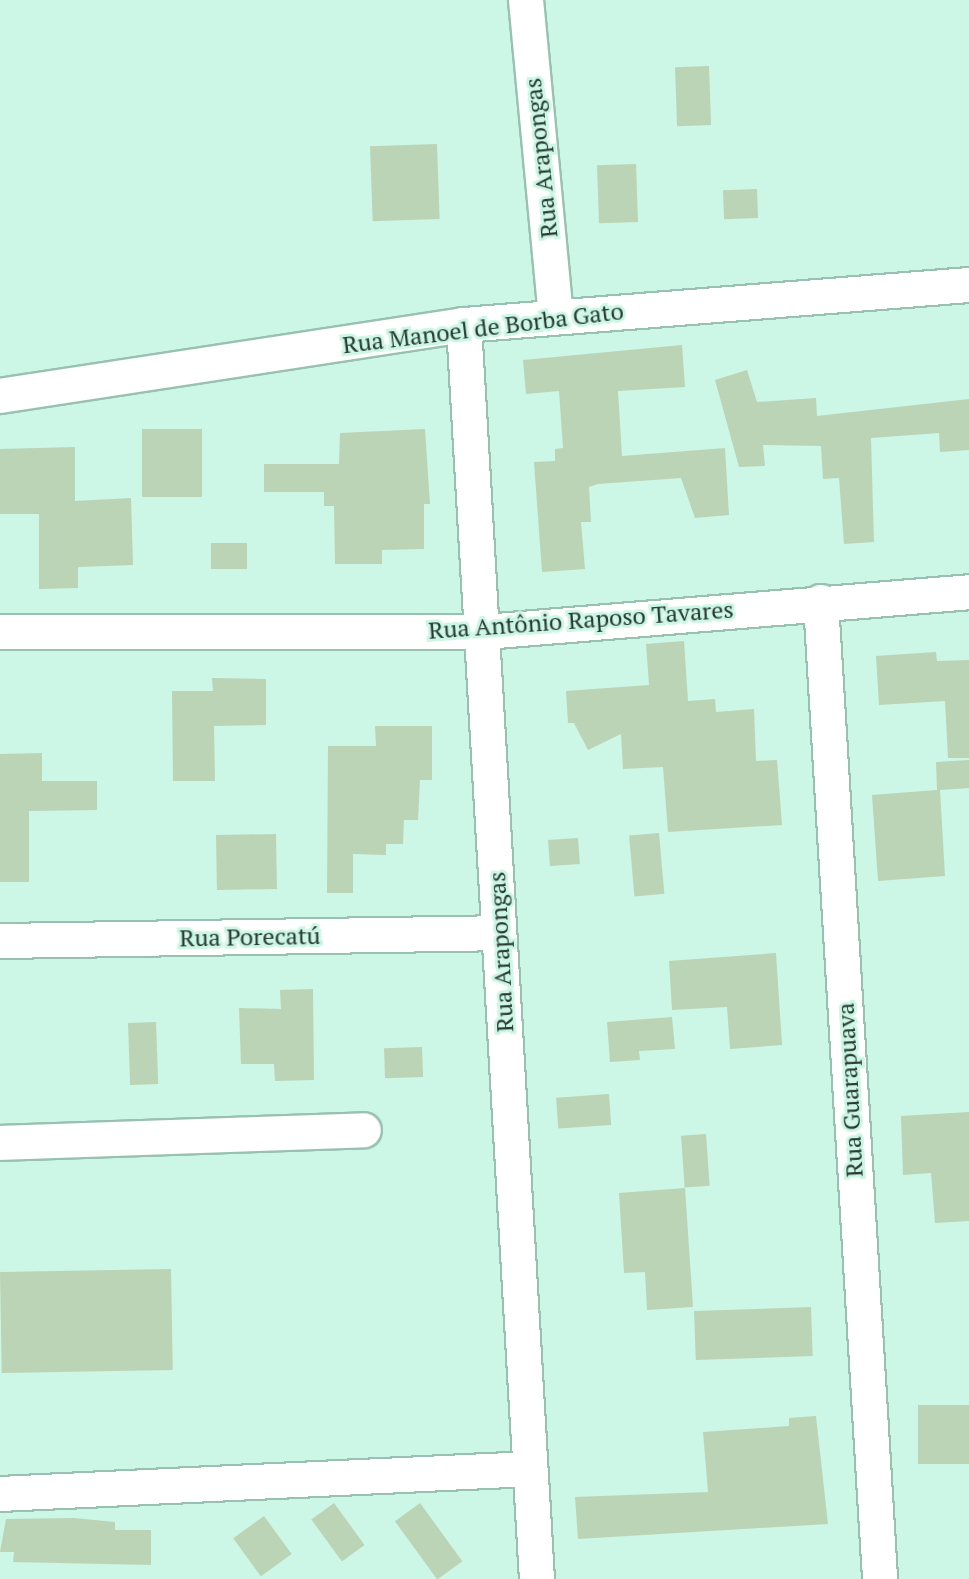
<!DOCTYPE html>
<html>
<head>
<meta charset="utf-8">
<style>
  body { margin:0 }
  #map { position:relative; width:969px; height:1579px; overflow:hidden; background:#ccf6e5; font-family:"PT Serif",serif }
  div>[style] { position:absolute }
  .building>* { inset:0; background:#bbd4b6; transform-origin:0 0 }
  .roads { filter:drop-shadow(2px 0 #98c1b1) drop-shadow(-2px 0 #98c1b1) drop-shadow(0 2px #98c1b1) drop-shadow(0 -2px #98c1b1) }
  .minor>* { height:34px; margin:-17px; padding:0 17px; transform-origin:17px; border-radius:17px; background:#fff }
  span { translate:-50% -50%; white-space:nowrap; text-align:center; line-height:1.15; -webkit-text-stroke:6px #ccf6e5; paint-order:stroke }
  .street-label { font-size:24px; color:#283932 }
</style>
</head>
<body>
<div id="map">
  <div class="building">
    <div style="left:709px;top:66px;width:59px;height:34px;rotate:88deg"></div>
    <div style="left:437px;top:144px;width:75px;height:67px;rotate:88deg"></div>
    <div style="left:636px;top:164px;width:58px;height:39px;rotate:88deg"></div>
    <div style="left:757px;top:189px;width:29px;height:34px;rotate:88deg"></div>
    <div style="clip-path:polygon(682px 345px,685px 387px,618px 391px,622px 456px,725px 448px,729px 515px,695px 518px,681px 478px,598px 484px,589px 487px,591px 522px,581px 522px,585px 569px,542px 572px,534px 462px,555px 461px,555px 449px,563px 448px,559px 391px,526px 394px,523px 360px)"></div>
    <div style="clip-path:polygon(747px 370px,757px 402px,816px 398px,817px 416px,969px 399px,969px 450px,940px 452px,939px 433px,871px 438px,874px 542px,844px 544px,839px 478px,823px 479px,821px 446px,763px 445px,765px 466px,739px 467px,715px 380px)"></div>
    <div style="left:142px;top:429px;width:60px;height:68px"></div>
    <div style="clip-path:polygon(425px 429px,430px 504px,424px 504px,424px 549px,382px 550px,382px 564px,335px 564px,334px 506px,324px 506px,324px 492px,264px 492px,264px 464px,339px 464px,340px 433px)"></div>
    <div style="clip-path:polygon(75px 447px,75px 501px,131px 498px,133px 565px,78px 567px,78px 588px,39px 589px,39px 514px,0 514px,0 449px)"></div>
    <div style="left:211px;top:543px;width:36px;height:26px"></div>
    <div style="clip-path:polygon(684px 641px,688px 701px,715px 699px,716px 712px,754px 709px,756px 761px,777px 760px,782px 825px,668px 832px,663px 767px,623px 769px,621px 734px,588px 750px,574px 723px,568px 723px,566px 691px,649px 685px,646px 644px)"></div>
    <div style="clip-path:polygon(936px 652px,937px 661px,969px 660px,969px 758px,948px 758px,945px 701px,879px 705px,876px 656px)"></div>
    <div style="clip-path:polygon(212px 678px,266px 679px,266px 725px,214px 726px,215px 781px,173px 781px,172px 691px,213px 691px)"></div>
    <div style="clip-path:polygon(375px 726px,432px 726px,432px 780px,420px 780px,418px 820px,404px 820px,403px 844px,386px 844px,386px 855px,353px 854px,353px 893px,327px 893px,328px 746px,376px 746px)"></div>
    <div style="clip-path:polygon(42px 753px,42px 781px,97px 781px,97px 810px,29px 811px,29px 882px,0 882px,0 754px)"></div>
    <div style="clip-path:polygon(969px 760px,969px 788px,940px 790px,945px 876px,878px 881px,872px 795px,937px 790px,936px 762px)"></div>
    <div style="left:659px;top:833px;width:61px;height:30px;rotate:85deg"></div>
    <div style="left:276px;top:834px;width:55px;height:60px;rotate:89deg"></div>
    <div style="left:578px;top:838px;width:26px;height:30px;rotate:86deg"></div>
    <div style="clip-path:polygon(776px 953px,782px 1045px,730px 1049px,727px 1007px,672px 1010px,669px 961px)"></div>
    <div style="clip-path:polygon(313px 989px,314px 1080px,275px 1081px,274px 1064px,241px 1064px,239px 1008px,281px 1009px,280px 990px)"></div>
    <div style="clip-path:polygon(672px 1017px,675px 1049px,639px 1051px,640px 1060px,610px 1062px,607px 1022px)"></div>
    <div style="left:156px;top:1022px;width:62px;height:28px;rotate:88deg"></div>
    <div style="left:422px;top:1047px;width:30px;height:38px;rotate:88deg"></div>
    <div style="left:609px;top:1094px;width:31px;height:53px;rotate:86deg"></div>
    <div style="clip-path:polygon(969px 1112px,969px 1221px,935px 1223px,931px 1173px,903px 1175px,901px 1116px)"></div>
    <div style="left:706px;top:1134px;width:52px;height:25px;rotate:86deg"></div>
    <div style="clip-path:polygon(685px 1188px,693px 1307px,647px 1310px,645px 1272px,624px 1273px,619px 1193px)"></div>
    <div style="left:171px;top:1269px;width:101px;height:171px;rotate:89deg"></div>
    <div style="left:811px;top:1307px;width:49px;height:117px;rotate:88deg"></div>
    <div style="left:969px;top:1405px;width:59px;height:51px;rotate:90deg"></div>
    <div style="clip-path:polygon(816px 1416px,828px 1524px,578px 1539px,575px 1497px,708px 1492px,703px 1432px,789px 1426px,789px 1418px)"></div>
    <div style="left:334px;top:1503px;width:52px;height:28px;rotate:54deg"></div>
    <div style="left:420px;top:1503px;width:72px;height:31px;rotate:54deg"></div>
    <div style="left:264px;top:1516px;width:47px;height:38px;rotate:54deg"></div>
    <div style="clip-path:polygon(74px 1518px,115px 1522px,115px 1530px,151px 1530px,151px 1565px,13px 1562px,14px 1552px,0 1552px,6px 1519px)"></div>
  </div>
  <div class="roads">
    <div class="minor">
      <div style="left:526px;top:0;width:317px;rotate:84.6deg"></div>
      <div style="left:464px;top:325px;width:1256px;rotate:86.67deg"></div>
      <div style="left:0;top:396px;width:469px;rotate:-8.7deg"></div>
      <div style="left:464px;top:325px;width:507px;rotate:-4.53deg"></div>
      <div style="left:821px;top:602px;width:979px;rotate:86.54deg"></div>
      <div style="left:0;top:632px;width:485px"></div>
      <div style="left:485px;top:632px;width:486px;rotate:-4.7deg"></div>
      <div style="left:0;top:941px;width:499px;rotate:-0.9deg"></div>
      <div style="left:0;top:1143px;width:364px;rotate:-2deg"></div>
      <div style="left:0;top:1494px;width:531px;rotate:-2.7deg"></div>
    </div>
  </div>
  <div class="street-label">
    <span style="left:541px;top:158px;rotate:-96deg">Rua Arapongas</span>
    <span style="left:483px;top:328px;rotate:-7deg">Rua Manoel de Borba Gato</span>
    <span style="left:581px;top:620px;rotate:-4deg">Rua Antônio Raposo Tavares</span>
    <span style="left:250px;top:937px;rotate:-1deg">Rua Porecatú</span>
    <span style="left:501px;top:952px;rotate:-93deg">Rua Arapongas</span>
    <span style="left:850px;top:1090px;rotate:-93deg">Rua Guarapuava</span>
  </div>
</div>
</body>
</html>
